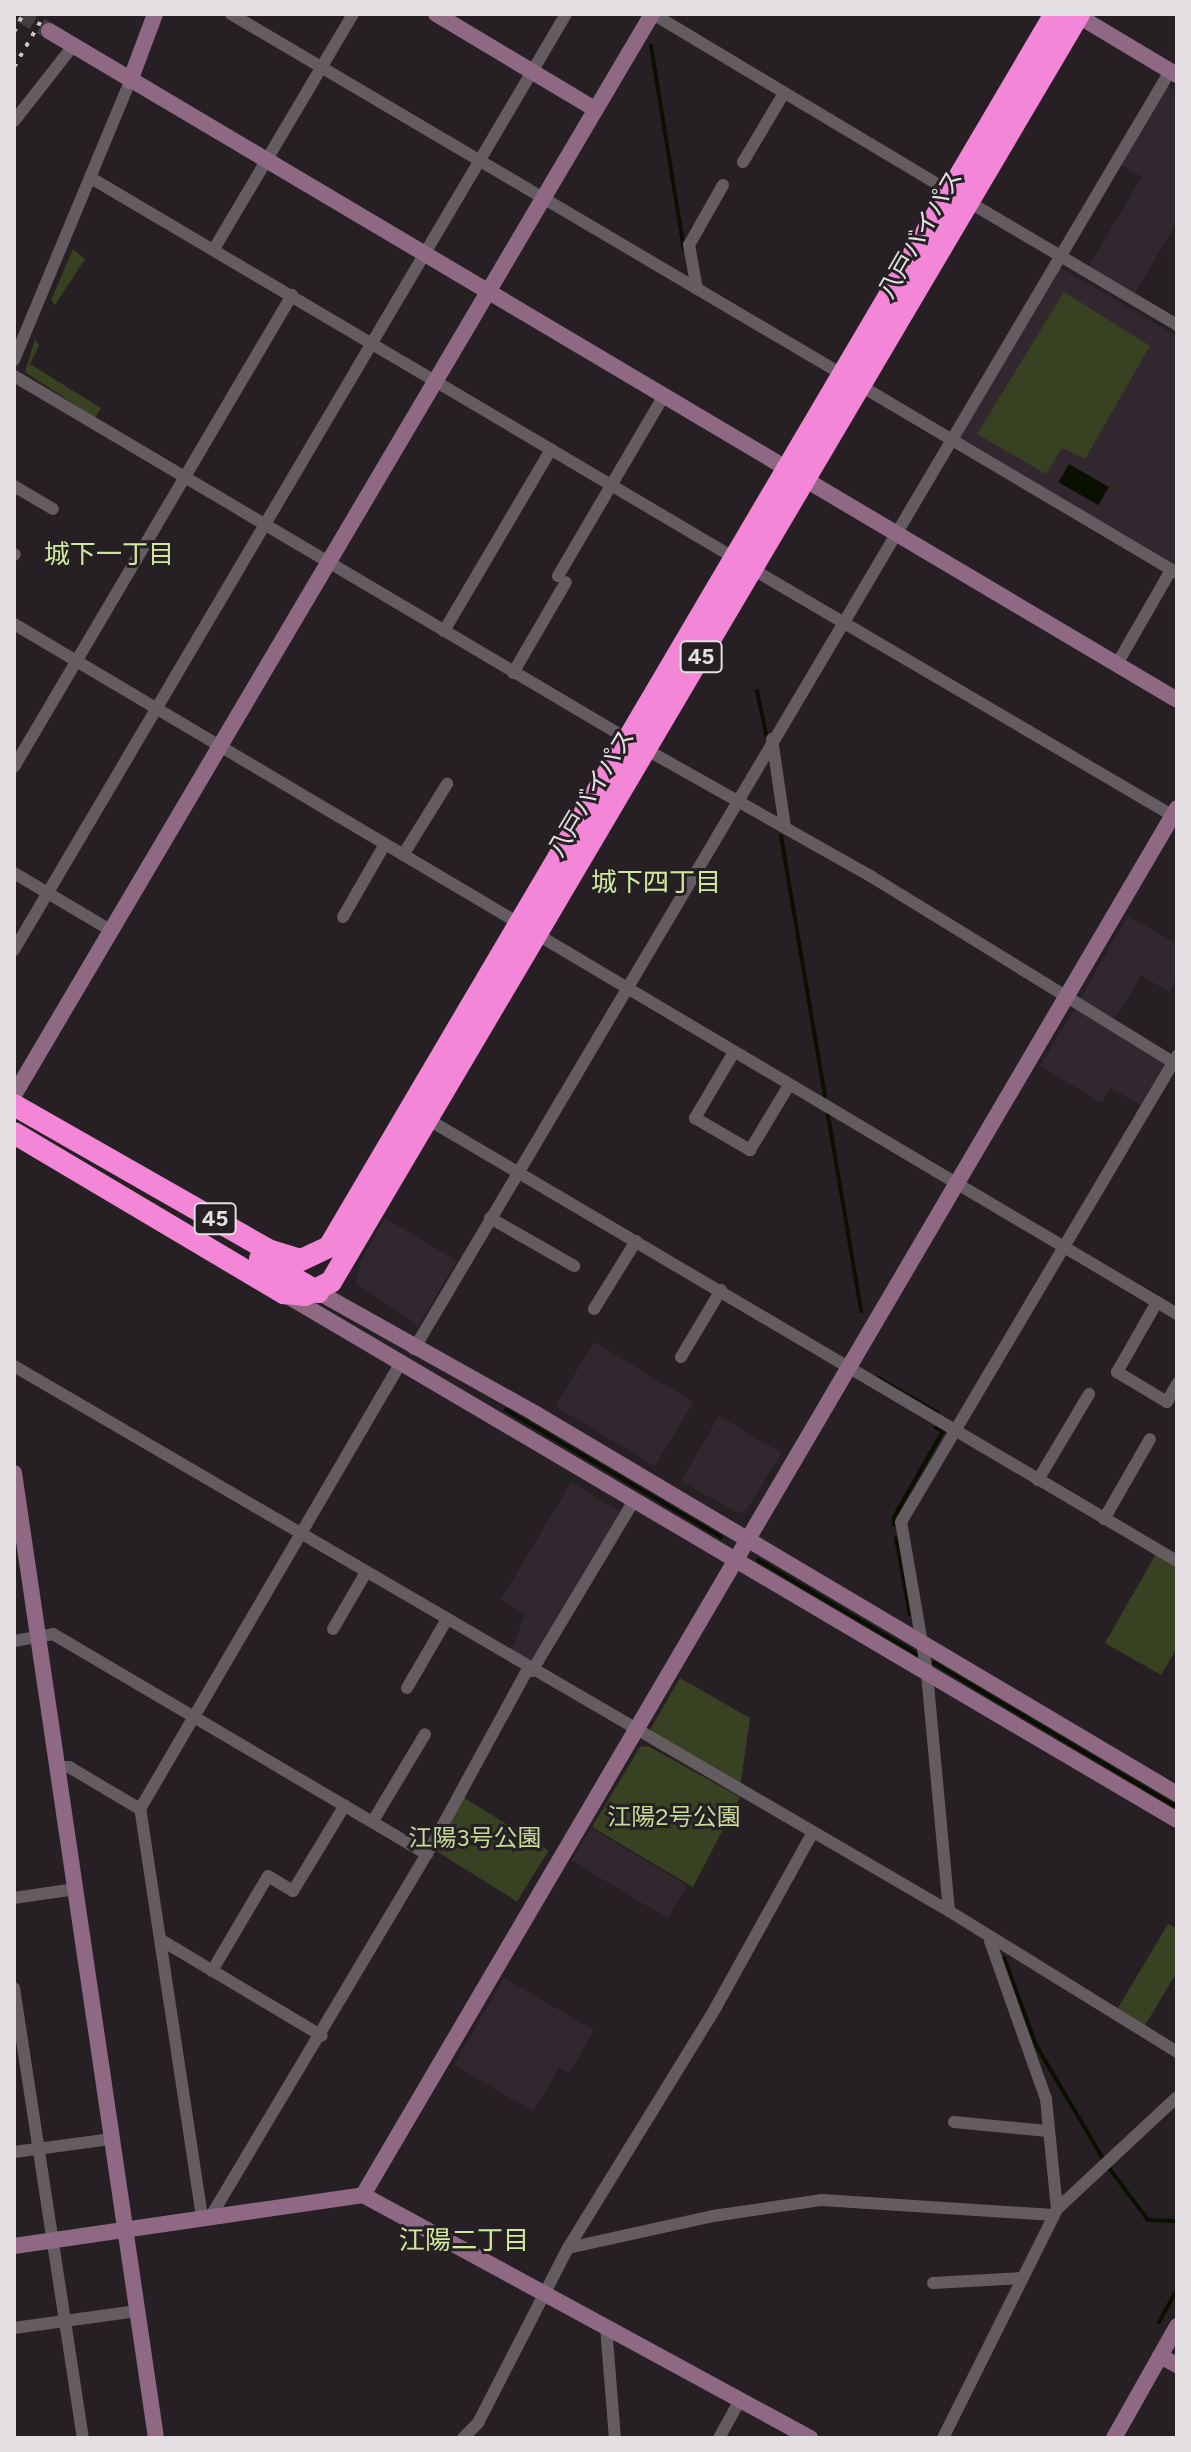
<!DOCTYPE html>
<html>
<head>
<meta charset="utf-8">
<style>
  body { margin:0 }
  #map { position:relative; width:1191px; height:2452px; overflow:hidden; background:#262024; font-family:Figtree,"Noto Sans JP",sans-serif }
  div>[style] { position:absolute }
  .built>* { inset:0; background:#33272f; transform-origin:0 0 }
  .green>* { inset:0; background:#384121; transform-origin:0 0 }
  .water>* { inset:0; background:#0a1000; transform-origin:0 0 }
  .stream>* { height:4px; margin:-2px; padding:0 2px; transform-origin:2px; border-radius:2px; background:#0a1000 }
  .secondary-tunnel>* { height:16px; margin-top:-8px; transform-origin:0; background:repeating-linear-gradient(90deg,#423d41 0 16px,transparent 0 24px) }
  .street>* { height:12px; margin:-6px; padding:0 6px; transform-origin:6px; border-radius:6px; background:#645c61 }
  .secondary>* { height:16px; margin:-8px; padding:0 8px; transform-origin:8px; border-radius:8px; background:#8f6984 }
  .highway>* { height:22px; margin:-11px; padding:0 11px; transform-origin:11px; border-radius:11px; background:#f386d6 }
  .rail>* { height:4px; margin-top:-2px; transform-origin:0; background:repeating-linear-gradient(90deg,#c9c5c8 0 4px,transparent 0 12px) }
  span { translate:-50% -50%; white-space:nowrap; text-align:center; line-height:1.15; -webkit-text-stroke:6px #262024; paint-order:stroke }
  .shield-label span { padding:2px 6px; background:#262024; border:2px solid; border-radius:6px; -webkit-text-stroke-width:0 }
  .shield-label { font-size:22px; color:#e4e0e3; font-weight:700 }
  .street-label { font-size:24px; color:#e4e0e3 }
  .park-label { font-size:24px; color:#c5db97 }
  .neighbourhood-label { font-size:26px; color:#d0e99e }
  .frame { position:absolute; inset:0; border:16px solid #e4e0e3; pointer-events:none }
</style>
</head>
<body>
<div id="map">
  <div class="built">
    <div style="clip-path:polygon(1166px 85px,1177px 91px,1177px 222px,1135px 293px,1089px 266px,1142px 177px,1120px 164px)"></div>
    <div style="clip-path:polygon(1059px 267px,1177px 336px,1177px 568px,957px 438px)"></div>
    <div style="clip-path:polygon(1128px 916px,1177px 944px,1177px 978px,1169px 992px,1141px 975px,1113px 1022px,1079px 1001px)"></div>
    <div style="clip-path:polygon(1075px 1008px,1166px 1064px,1141px 1105px,1111px 1088px,1102px 1103px,1040px 1066px)"></div>
    <div style="clip-path:polygon(385px 1218px,457px 1261px,418px 1326px,356px 1283px,361px 1260px)"></div>
    <div style="left:594px;top:1342px;width:116px;height:75px;rotate:31deg"></div>
    <div style="clip-path:polygon(719px 1416px,781px 1453px,748px 1508px,738px 1513px,681px 1481px)"></div>
    <div style="clip-path:polygon(571px 1482px,623px 1513px,532px 1666px,510px 1653px,525px 1615px,501px 1600px)"></div>
    <div style="left:591px;top:1828px;width:112px;height:38px;rotate:31deg"></div>
    <div style="clip-path:polygon(504px 1978px,594px 2030px,569px 2073px,559px 2068px,533px 2111px,454px 2065px)"></div>
  </div>
  <div class="green">
    <div style="clip-path:polygon(73px 249px,85px 259px,55px 305px,51px 300px)"></div>
    <div style="clip-path:polygon(1064px 292px,1150px 346px,1085px 459px,1062px 448px,1046px 474px,977px 434px)"></div>
    <div style="clip-path:polygon(35px 339px,39px 345px,30px 364px,101px 408px,95px 418px,25px 372px)"></div>
    <div style="clip-path:polygon(1156px 1554px,1177px 1567px,1177px 1648px,1161px 1675px,1105px 1643px)"></div>
    <div style="clip-path:polygon(680px 1678px,750px 1718px,740px 1788px,647px 1735px)"></div>
    <div style="clip-path:polygon(648px 1746px,740px 1797px,693px 1887px,592px 1827px,640px 1747px)"></div>
    <div style="left:463px;top:1797px;width:101px;height:60px;rotate:32deg"></div>
    <div style="clip-path:polygon(1168px 1924px,1177px 1929px,1177px 1972px,1144px 2027px,1116px 2011px)"></div>
  </div>
  <div class="water">
    <div style="left:1069px;top:464px;width:46px;height:21px;rotate:30deg"></div>
  </div>
  <div class="stream">
    <div style="left:651px;top:46px;width:206px;rotate:80.8deg"></div>
    <div style="left:757px;top:691px;width:48px;rotate:78deg"></div>
    <div style="left:781px;top:836px;width:264px;rotate:80.4deg"></div>
    <div style="left:828px;top:1115px;width:199px;rotate:80.4deg"></div>
    <div style="left:878px;top:1378px;width:69px;rotate:30.3deg"></div>
    <div style="left:506px;top:1410px;width:250px;rotate:30.6deg"></div>
    <div style="left:894px;top:1525px;width:8px;rotate:-90deg"></div>
    <div style="left:894px;top:1517px;width:99px;rotate:-60.3deg"></div>
    <div style="left:943px;top:1431px;width:8px;rotate:-157deg"></div>
    <div style="left:896px;top:1538px;width:78px;rotate:79.7deg"></div>
    <div style="left:758px;top:1560px;width:185px;rotate:30.6deg"></div>
    <div style="left:934px;top:1663px;width:282px;rotate:30.7deg"></div>
    <div style="left:1004px;top:1958px;width:93px;rotate:69.8deg"></div>
    <div style="left:1036px;top:2045px;width:130px;rotate:59.5deg"></div>
    <div style="left:1109px;top:2168px;width:65px;rotate:53.1deg"></div>
    <div style="left:1148px;top:2220px;width:29px;rotate:2deg"></div>
    <div style="left:1159px;top:2322px;width:37px;rotate:-61deg"></div>
  </div>
  <div class="secondary-tunnel">
    <div style="left:20px;top:14px;width:34px;rotate:30deg"></div>
  </div>
  <div class="street">
    <div style="left:231px;top:14px;width:713px;rotate:30.52deg"></div>
    <div style="left:653px;top:14px;width:348px;rotate:30.9deg"></div>
    <div style="left:14px;top:121px;width:95px;rotate:-51.8deg"></div>
    <div style="left:743px;top:162px;width:80px;rotate:-59.3deg"></div>
    <div style="left:91px;top:178px;width:751px;rotate:30.56deg"></div>
    <div style="left:969px;top:202px;width:242px;rotate:30.6deg"></div>
    <div style="left:214px;top:249px;width:273px;rotate:-59.4deg"></div>
    <div style="left:697px;top:289px;width:45px;rotate:-100.3deg"></div>
    <div style="left:689px;top:245px;width:69px;rotate:-60.5deg"></div>
    <div style="left:14px;top:360px;width:302px;rotate:-67.4deg"></div>
    <div style="left:14px;top:376px;width:717px;rotate:30.61deg"></div>
    <div style="left:861px;top:386px;width:367px;rotate:30.6deg"></div>
    <div style="left:14px;top:486px;width:45px;rotate:30.5deg"></div>
    <div style="left:14px;top:555px;width:1px;rotate:-45deg"></div>
    <div style="left:754px;top:570px;width:490px;rotate:30.4deg"></div>
    <div style="left:558px;top:576px;width:208px;rotate:-59.6deg"></div>
    <div style="left:14px;top:624px;width:590px;rotate:30.65deg"></div>
    <div style="left:444px;top:631px;width:211px;rotate:-59.5deg"></div>
    <div style="left:1117px;top:664px;width:108px;rotate:-60.1deg"></div>
    <div style="left:513px;top:673px;width:105px;rotate:-59.8deg"></div>
    <div style="left:772px;top:739px;width:89px;rotate:81.6deg"></div>
    <div style="left:647px;top:750px;width:258px;rotate:29.4deg"></div>
    <div style="left:872px;top:877px;width:358px;rotate:31.6deg"></div>
    <div style="left:14px;top:767px;width:548px;rotate:-59.5deg"></div>
    <div style="left:403px;top:855px;width:84px;rotate:-58.2deg"></div>
    <div style="left:14px;top:873px;width:112px;rotate:30.7deg"></div>
    <div style="left:343px;top:917px;width:84px;rotate:-60.1deg"></div>
    <div style="left:538px;top:935px;width:743px;rotate:30.67deg"></div>
    <div style="left:14px;top:950px;width:1087px;rotate:-59.47deg"></div>
    <div style="left:734px;top:1052px;width:77px;rotate:120.6deg"></div>
    <div style="left:695px;top:1118px;width:64px;rotate:30.2deg"></div>
    <div style="left:750px;top:1150px;width:76px;rotate:-59deg"></div>
    <div style="left:429px;top:1120px;width:868px;rotate:30.52deg"></div>
    <div style="left:490px;top:1218px;width:97px;rotate:29.7deg"></div>
    <div style="left:1157px;top:1302px;width:81px;rotate:119.7deg"></div>
    <div style="left:1117px;top:1372px;width:58px;rotate:31deg"></div>
    <div style="left:1167px;top:1402px;width:21px;rotate:-61deg"></div>
    <div style="left:594px;top:1309px;width:80px;rotate:-58.3deg"></div>
    <div style="left:414px;top:1349px;width:1485px;rotate:-59.39deg"></div>
    <div style="left:681px;top:1357px;width:78px;rotate:-59.2deg"></div>
    <div style="left:14px;top:1366px;width:1082px;rotate:30.24deg"></div>
    <div style="left:949px;top:1911px;width:268px;rotate:31.7deg"></div>
    <div style="left:1038px;top:1480px;width:100px;rotate:-59.3deg"></div>
    <div style="left:1104px;top:1519px;width:92px;rotate:-60.1deg"></div>
    <div style="left:333px;top:1629px;width:64px;rotate:-59.8deg"></div>
    <div style="left:14px;top:1641px;width:40px;rotate:-10deg"></div>
    <div style="left:53px;top:1634px;width:434px;rotate:30.5deg"></div>
    <div style="left:532px;top:1671px;width:200px;rotate:-59.1deg"></div>
    <div style="left:407px;top:1688px;width:78px;rotate:-59.8deg"></div>
    <div style="left:57px;top:1767px;width:12px"></div>
    <div style="left:69px;top:1767px;width:82px;rotate:30.6deg"></div>
    <div style="left:373px;top:1821px;width:101px;rotate:-59.1deg"></div>
    <div style="left:14px;top:1898px;width:62px;rotate:-8.4deg"></div>
    <div style="left:949px;top:1911px;width:240px;rotate:-95.3deg"></div>
    <div style="left:927px;top:1672px;width:152px;rotate:-99.8deg"></div>
    <div style="left:901px;top:1522px;width:542px;rotate:-59.36deg"></div>
    <div style="left:161px;top:1940px;width:187px;rotate:30.8deg"></div>
    <div style="left:990px;top:1941px;width:168px;rotate:70.5deg"></div>
    <div style="left:1046px;top:2099px;width:111px;rotate:84.3deg"></div>
    <div style="left:212px;top:1971px;width:110px;rotate:-59.5deg"></div>
    <div style="left:268px;top:1876px;width:29px;rotate:31deg"></div>
    <div style="left:293px;top:1891px;width:100px;rotate:-58.8deg"></div>
    <div style="left:14px;top:1988px;width:455px;rotate:81.3deg"></div>
    <div style="left:954px;top:2122px;width:94px;rotate:5.5deg"></div>
    <div style="left:14px;top:2152px;width:99px;rotate:-7.6deg"></div>
    <div style="left:211px;top:2216px;width:422px;rotate:-59.2deg"></div>
    <div style="left:427px;top:1854px;width:211px;rotate:-61.4deg"></div>
    <div style="left:202px;top:2217px;width:413px;rotate:-98.6deg"></div>
    <div style="left:140px;top:1809px;width:515px;rotate:-59.7deg"></div>
    <div style="left:568px;top:2248px;width:148px;rotate:-12.4deg"></div>
    <div style="left:713px;top:2216px;width:110px;rotate:-8.4deg"></div>
    <div style="left:822px;top:2200px;width:232px;rotate:3.7deg"></div>
    <div style="left:933px;top:2283px;width:89px;rotate:-3.2deg"></div>
    <div style="left:606px;top:2327px;width:111px;rotate:85.4deg"></div>
    <div style="left:14px;top:2328px;width:124px;rotate:-7.9deg"></div>
    <div style="left:463px;top:2438px;width:21px;rotate:-45deg"></div>
    <div style="left:478px;top:2423px;width:197px;rotate:-62.8deg"></div>
    <div style="left:568px;top:2248px;width:283px;rotate:-58.4deg"></div>
    <div style="left:716px;top:2007px;width:200px;rotate:-61deg"></div>
    <div style="left:719px;top:2438px;width:43px;rotate:-61.1deg"></div>
    <div style="left:943px;top:2438px;width:256px;rotate:-63.5deg"></div>
    <div style="left:1057px;top:2209px;width:164px;rotate:-43deg"></div>
  </div>
  <div class="secondary">
    <div style="left:436px;top:14px;width:185px;rotate:30.9deg"></div>
    <div style="left:1075px;top:14px;width:119px;rotate:30.9deg"></div>
    <div style="left:49px;top:31px;width:1311px;rotate:30.67deg"></div>
    <div style="left:130px;top:81px;width:72px;rotate:-69.5deg"></div>
    <div style="left:14px;top:1095px;width:1255px;rotate:-59.45deg"></div>
    <div style="left:318px;top:1292px;width:250px;rotate:29.2deg"></div>
    <div style="left:536px;top:1414px;width:745px;rotate:30.66deg"></div>
    <div style="left:286px;top:1295px;width:1034px;rotate:30.51deg"></div>
    <div style="left:14px;top:1473px;width:975px;rotate:81.63deg"></div>
    <div style="left:363px;top:2195px;width:1608px;rotate:-59.59deg"></div>
    <div style="left:14px;top:2246px;width:353px;rotate:-8.3deg"></div>
    <div style="left:363px;top:2195px;width:509px;rotate:28.53deg"></div>
    <div style="left:1160px;top:2356px;width:19px;rotate:28deg"></div>
    <div style="left:1114px;top:2438px;width:129px;rotate:-60.6deg"></div>
  </div>
  <div class="highway">
    <div style="left:14px;top:1105px;width:292px;rotate:29.7deg"></div>
    <div style="left:268px;top:1250px;width:34px;rotate:17deg"></div>
    <div style="left:301px;top:1260px;width:31px;rotate:-25deg"></div>
    <div style="left:329px;top:1247px;width:1431px;rotate:-59.51deg"></div>
    <div style="left:14px;top:1133px;width:314px;rotate:30.7deg"></div>
    <div style="left:284px;top:1293px;width:21px;rotate:5deg"></div>
    <div style="left:305px;top:1295px;width:29px;rotate:-27deg"></div>
    <div style="left:331px;top:1282px;width:1472px;rotate:-59.46deg"></div>
    <div style="left:260px;top:1259px;width:67px;rotate:29.6deg"></div>
  </div>
  <div class="rail">
    <div style="left:14px;top:32px;width:20px;rotate:-63deg"></div>
    <div style="left:14px;top:67px;width:61px;rotate:-59.7deg"></div>
  </div>
  <div class="shield-label">
    <span style="left:701px;top:657px">45</span>
    <span style="left:215px;top:1219px">45</span>
  </div>
  <div class="street-label">
    <span style="left:920px;top:234px;rotate:-60deg">八戸バイパス</span>
    <span style="left:591px;top:793px;rotate:-59deg">八戸バイパス</span>
  </div>
  <div class="park-label">
    <span style="left:674px;top:1817px">江陽2号公園</span>
    <span style="left:475px;top:1838px">江陽3号公園</span>
  </div>
  <div class="neighbourhood-label">
    <span style="left:109px;top:555px">城下一丁目</span>
    <span style="left:656px;top:883px">城下四丁目</span>
    <span style="left:464px;top:2241px">江陽二丁目</span>
  </div>
  <div class="frame"></div>
</div>
</body>
</html>
